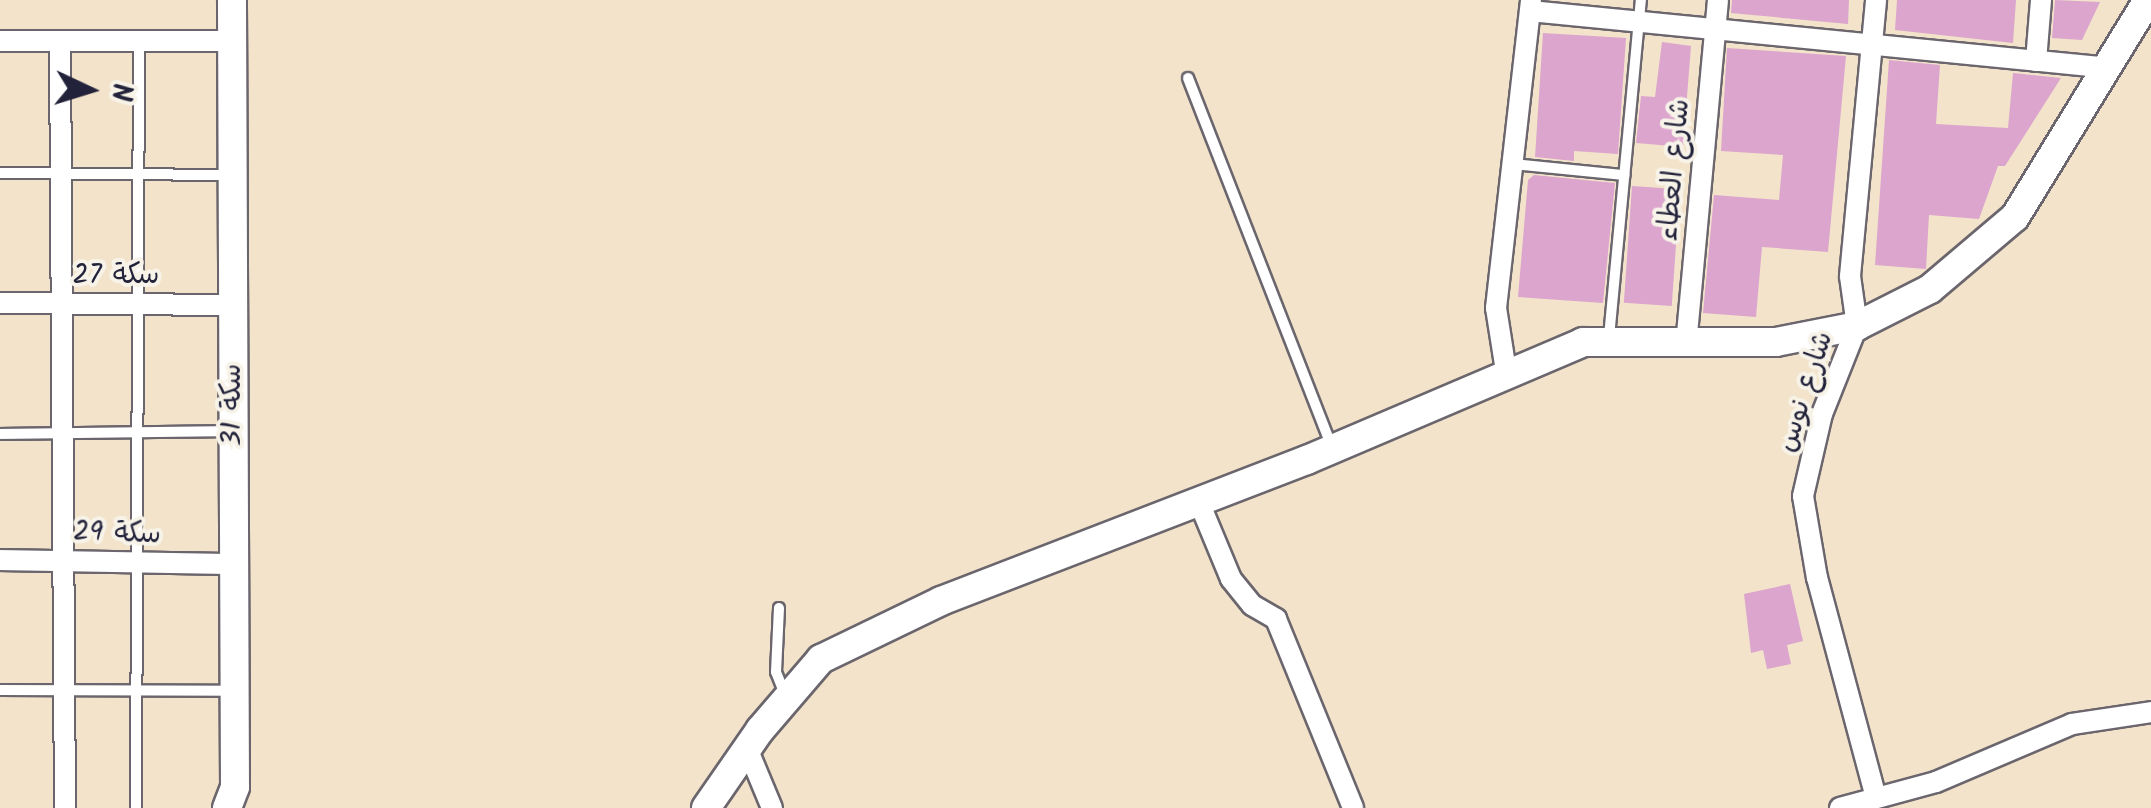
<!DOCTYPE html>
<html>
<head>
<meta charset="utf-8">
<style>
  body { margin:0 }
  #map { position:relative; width:2151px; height:808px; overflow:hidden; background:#f2e3ca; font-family:Kalam,"Playpen Sans Arabic",sans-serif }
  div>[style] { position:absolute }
  .building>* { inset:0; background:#dca5cd; transform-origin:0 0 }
  .roads { filter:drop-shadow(2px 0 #6b666d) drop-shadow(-2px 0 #6b666d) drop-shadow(0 2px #6b666d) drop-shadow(0 -2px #6b666d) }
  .lane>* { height:10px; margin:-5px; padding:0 5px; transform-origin:5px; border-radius:5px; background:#fff }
  .street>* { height:20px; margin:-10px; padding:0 10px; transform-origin:10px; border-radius:10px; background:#fff }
  .secondary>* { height:28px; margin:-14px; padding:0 14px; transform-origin:14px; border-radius:14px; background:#fff }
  span { translate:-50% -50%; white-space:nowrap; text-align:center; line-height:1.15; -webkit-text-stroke:8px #f7f3e8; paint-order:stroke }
  .street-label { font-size:28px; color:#22223b }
  .north { position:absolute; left:40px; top:40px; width:100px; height:100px; -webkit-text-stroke:8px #f7f3e8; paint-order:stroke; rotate:94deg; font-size:28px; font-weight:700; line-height:40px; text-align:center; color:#22223b }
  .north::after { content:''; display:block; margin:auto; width:35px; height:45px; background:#22223b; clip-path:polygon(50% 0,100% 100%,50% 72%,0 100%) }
</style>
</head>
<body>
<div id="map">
  <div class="building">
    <div style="clip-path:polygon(1732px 0,1849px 0,1848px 24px,1731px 13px)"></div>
    <div style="clip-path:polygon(1897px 0,2016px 0,2013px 43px,1895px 30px)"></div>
    <div style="clip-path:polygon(2055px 0,2100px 2px,2082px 40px,2052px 38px)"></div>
    <div style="clip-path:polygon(1543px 33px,1626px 38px,1618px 154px,1574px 151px,1574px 161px,1535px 157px)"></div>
    <div style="clip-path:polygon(1662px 42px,1691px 46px,1683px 147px,1636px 143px,1641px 96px,1655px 97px)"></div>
    <div style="clip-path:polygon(1727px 48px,1846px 56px,1828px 252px,1762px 247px,1756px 317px,1703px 313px,1714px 195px,1779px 200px,1783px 155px,1721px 151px)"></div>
    <div style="clip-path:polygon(1889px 60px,1940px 65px,1936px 124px,2008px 128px,2013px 73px,2061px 78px,2005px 166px,1998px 166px,1979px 219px,1929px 215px,1926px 269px,1875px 265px)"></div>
    <div style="clip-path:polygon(1534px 175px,1615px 183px,1603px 303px,1518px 297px,1528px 180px)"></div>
    <div style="left:1632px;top:186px;width:48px;height:117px;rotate:4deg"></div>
    <div style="clip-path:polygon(1790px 584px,1803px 641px,1787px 645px,1791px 664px,1767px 669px,1763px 650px,1751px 653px,1744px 594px)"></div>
  </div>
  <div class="roads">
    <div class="lane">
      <div style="left:1188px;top:78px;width:394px;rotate:68.7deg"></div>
      <div style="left:1513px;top:164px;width:112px;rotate:5.7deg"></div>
      <div style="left:0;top:173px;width:231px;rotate:0.5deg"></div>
      <div style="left:1609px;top:337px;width:339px;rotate:-84.6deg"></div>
      <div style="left:0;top:434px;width:232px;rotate:-0.7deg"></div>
      <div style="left:779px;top:608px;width:64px;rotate:92.7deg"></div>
      <div style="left:776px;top:672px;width:24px;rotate:68deg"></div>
      <div style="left:0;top:690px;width:233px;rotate:0.2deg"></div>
      <div style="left:136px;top:808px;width:767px;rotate:-89.78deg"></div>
    </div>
    <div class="street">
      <div style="left:1530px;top:11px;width:583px;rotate:5.61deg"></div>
      <div style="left:0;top:41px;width:232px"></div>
      <div style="left:60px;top:43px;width:765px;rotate:89.63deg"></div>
      <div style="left:2036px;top:61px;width:61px;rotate:-85.3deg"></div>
      <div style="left:0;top:303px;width:233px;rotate:0.5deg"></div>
      <div style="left:1686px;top:345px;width:346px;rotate:-84.7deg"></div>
      <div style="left:1506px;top:371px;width:64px;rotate:-99deg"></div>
      <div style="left:1496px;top:308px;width:309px;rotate:-83.5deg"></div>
      <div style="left:1199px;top:502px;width:83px;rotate:67.4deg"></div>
      <div style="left:1231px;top:579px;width:33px;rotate:51deg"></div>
      <div style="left:1252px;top:605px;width:28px;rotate:30deg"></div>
      <div style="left:1276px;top:619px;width:204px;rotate:67.8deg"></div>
      <div style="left:0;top:560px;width:233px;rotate:1deg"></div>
      <div style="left:747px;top:748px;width:65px;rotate:67.4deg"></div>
      <div style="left:1875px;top:794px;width:224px;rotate:-105deg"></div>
      <div style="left:1817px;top:578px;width:83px;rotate:-99.7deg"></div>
      <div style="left:1803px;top:496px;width:84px;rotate:-77deg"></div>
      <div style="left:1822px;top:414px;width:95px;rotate:-68.3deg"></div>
      <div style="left:1857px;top:326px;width:50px;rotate:-98deg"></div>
      <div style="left:1850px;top:276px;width:277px;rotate:-84.6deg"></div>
      <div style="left:1840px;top:808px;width:99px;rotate:-15.2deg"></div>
      <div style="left:1936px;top:782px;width:148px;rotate:-23.1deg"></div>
      <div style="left:2072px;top:724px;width:80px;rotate:-8.6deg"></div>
    </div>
    <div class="secondary">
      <div style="left:227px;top:808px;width:22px;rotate:-69deg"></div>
      <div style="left:235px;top:787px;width:787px;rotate:-90.22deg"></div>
      <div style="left:706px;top:808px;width:95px;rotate:-55.3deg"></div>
      <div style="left:760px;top:730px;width:94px;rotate:-49.3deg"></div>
      <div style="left:821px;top:659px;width:133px;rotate:-25.8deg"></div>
      <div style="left:941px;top:601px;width:392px;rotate:-21.1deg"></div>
      <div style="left:1307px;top:460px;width:300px;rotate:-23.1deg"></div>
      <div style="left:1583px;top:342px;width:193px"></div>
      <div style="left:1776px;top:342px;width:83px;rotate:-11.2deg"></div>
      <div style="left:1857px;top:326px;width:82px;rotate:-26.9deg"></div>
      <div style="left:1930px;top:289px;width:111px;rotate:-40.3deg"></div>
      <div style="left:2015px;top:217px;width:255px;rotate:-58.5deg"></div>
    </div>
  </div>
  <div class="street-label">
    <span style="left:1675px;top:170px;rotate:-85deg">شارع العطاء</span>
    <span style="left:116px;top:276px">سكة 27</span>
    <span style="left:1806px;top:392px;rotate:-72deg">شارع نوس</span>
    <span style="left:233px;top:405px;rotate:-90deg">سكة 31</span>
    <span style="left:117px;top:534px;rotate:2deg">سكة 29</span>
  </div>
  <div class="north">N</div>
</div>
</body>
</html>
